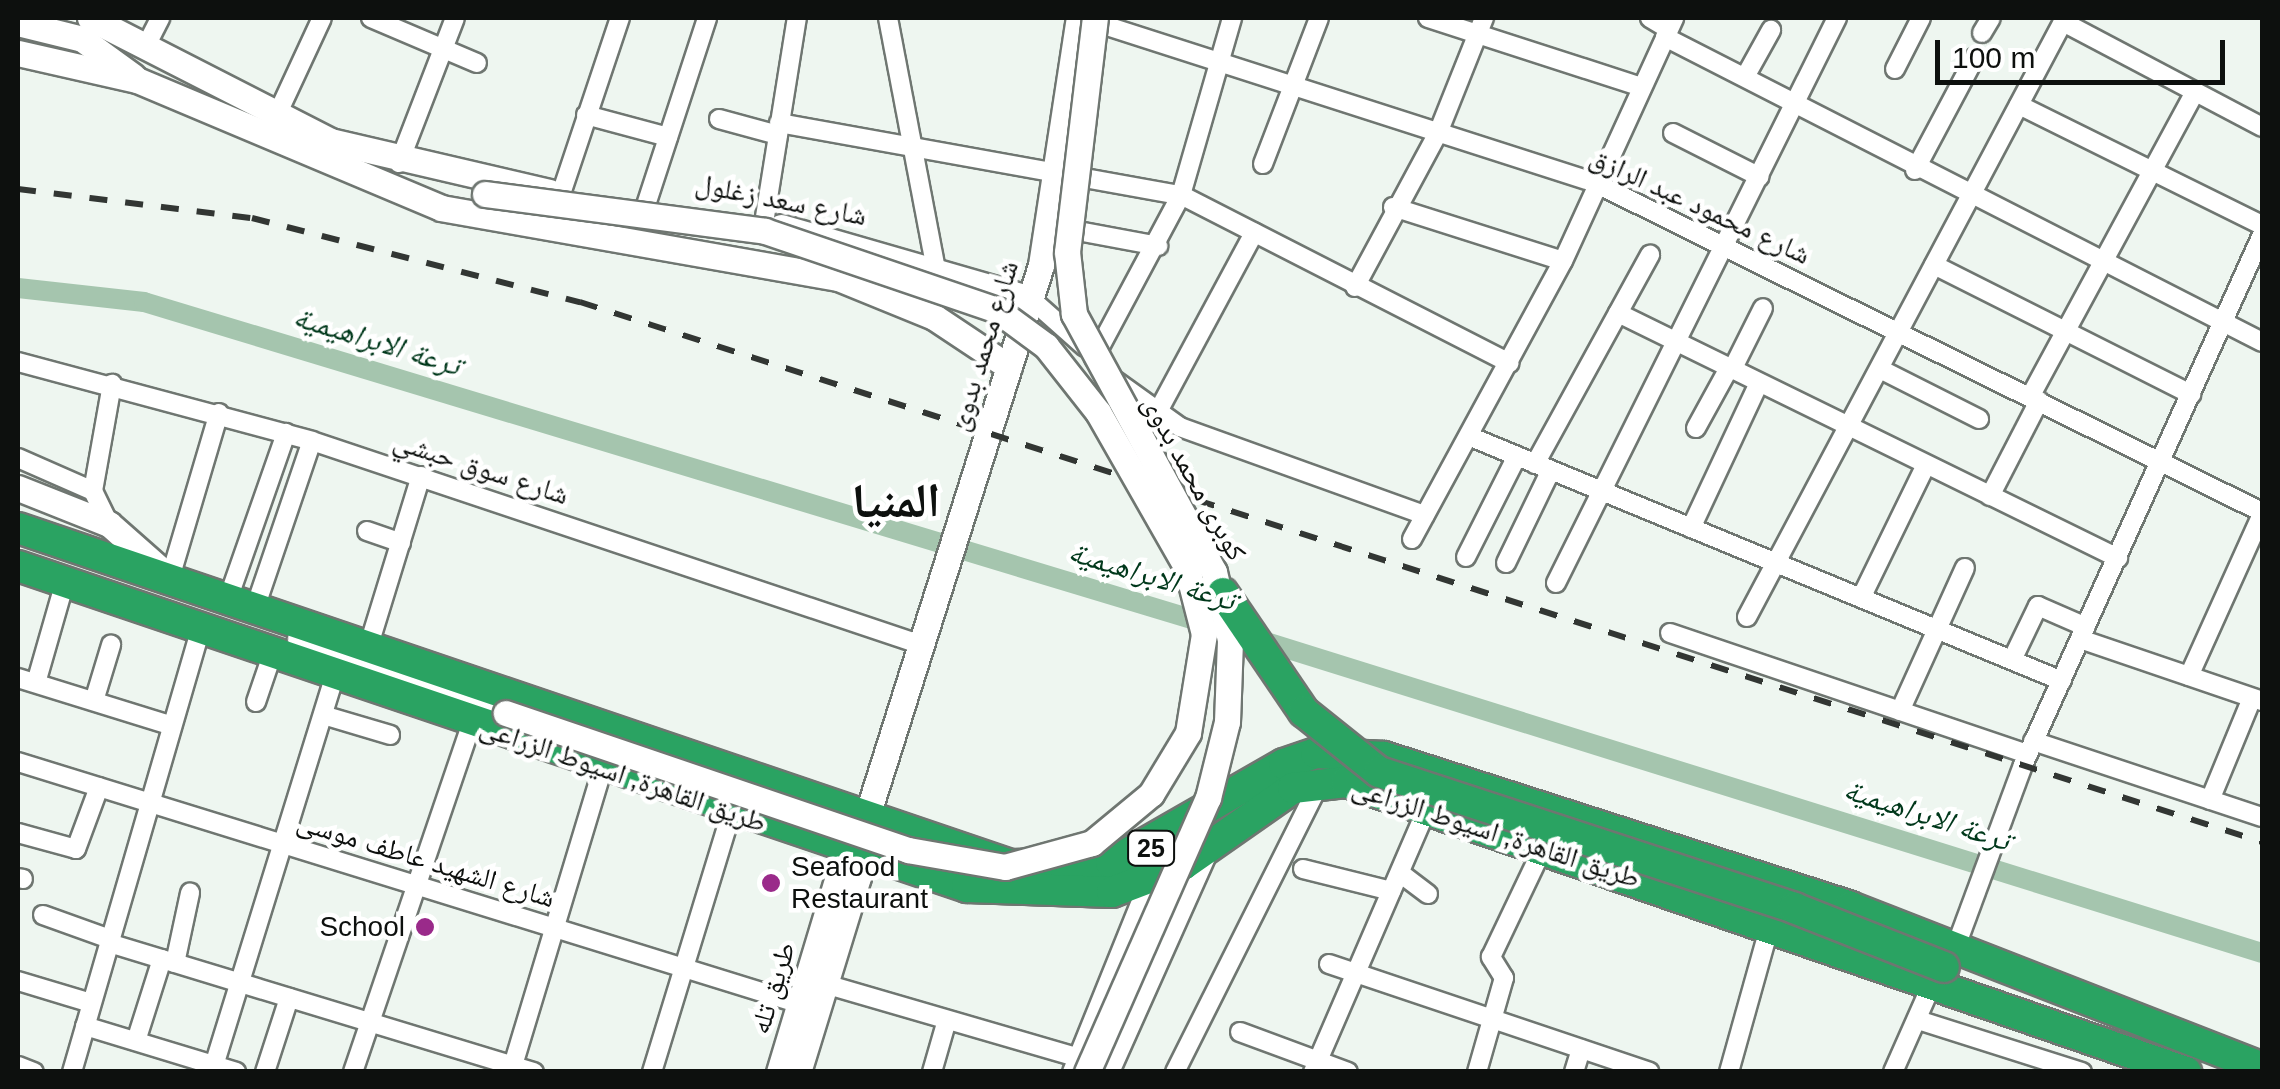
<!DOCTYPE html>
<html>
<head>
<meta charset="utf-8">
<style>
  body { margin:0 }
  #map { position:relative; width:2280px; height:1089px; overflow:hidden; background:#eef6f0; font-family:Arial,"Noto Naskh Arabic",sans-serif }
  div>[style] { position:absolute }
  .canal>* { height:20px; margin:-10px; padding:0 10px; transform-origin:10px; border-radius:10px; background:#a5c5ae }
  .roads { filter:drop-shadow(2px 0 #6f7671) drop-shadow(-2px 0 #6f7671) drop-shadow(0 2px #6f7671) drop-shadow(0 -2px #6f7671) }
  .street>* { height:18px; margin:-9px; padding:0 9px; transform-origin:9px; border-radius:9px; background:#fff }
  .secondary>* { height:25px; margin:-12.5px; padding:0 12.5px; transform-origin:12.5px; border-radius:12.5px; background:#fff }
  .highway>* { height:30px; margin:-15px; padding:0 15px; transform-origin:15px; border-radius:15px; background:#2aa362 }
  .rail>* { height:6px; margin-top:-3px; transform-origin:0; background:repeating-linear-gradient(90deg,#323633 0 18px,transparent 0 36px) }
  .bridges { filter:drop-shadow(2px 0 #6f7671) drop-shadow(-2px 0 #6f7671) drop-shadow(0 2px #6f7671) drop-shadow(0 -2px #6f7671) }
  .secondary-bridge>* { height:25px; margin:-12.5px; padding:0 12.5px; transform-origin:12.5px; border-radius:12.5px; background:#fff }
  .highway-bridge>* { height:30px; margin:-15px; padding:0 15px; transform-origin:15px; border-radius:15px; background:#2aa362 }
  .dots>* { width:28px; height:28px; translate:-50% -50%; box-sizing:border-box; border:5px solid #fff; border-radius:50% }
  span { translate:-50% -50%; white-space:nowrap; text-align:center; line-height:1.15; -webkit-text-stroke:9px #fff; paint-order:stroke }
  .shield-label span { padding:2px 8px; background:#fff; border:2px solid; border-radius:8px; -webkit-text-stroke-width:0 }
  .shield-label { font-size:25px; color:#0d100e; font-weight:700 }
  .street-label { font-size:28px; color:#0d100e }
  .poi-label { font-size:28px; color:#0d100e }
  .left { translate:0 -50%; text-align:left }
  .right { translate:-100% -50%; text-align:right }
  .water-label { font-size:30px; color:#00381b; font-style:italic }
  .town-label { font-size:48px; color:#0d100e; font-weight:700 }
  .frame { position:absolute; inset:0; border:20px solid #0d100e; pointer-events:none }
  .scale { position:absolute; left:1935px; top:40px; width:290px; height:45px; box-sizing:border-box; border:5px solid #0d100e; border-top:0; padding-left:12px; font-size:30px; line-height:35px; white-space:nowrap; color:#0d100e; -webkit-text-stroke:8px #fff; paint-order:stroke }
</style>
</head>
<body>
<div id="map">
  <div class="canal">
    <div style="left:18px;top:288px;width:127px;rotate:6.3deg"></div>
    <div style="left:144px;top:302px;width:1115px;rotate:16.84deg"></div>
    <div style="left:1253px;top:638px;width:1057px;rotate:17.34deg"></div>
  </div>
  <div class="roads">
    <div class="street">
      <div style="left:371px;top:18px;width:115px;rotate:23deg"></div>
      <div style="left:888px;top:18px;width:251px;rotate:79.2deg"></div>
      <div style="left:1428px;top:18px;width:222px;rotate:17.9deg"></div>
      <div style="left:1650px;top:18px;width:21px;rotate:31deg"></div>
      <div style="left:1085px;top:19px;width:534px;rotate:17.79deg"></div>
      <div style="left:1593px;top:182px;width:746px;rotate:26.26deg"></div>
      <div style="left:2063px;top:22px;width:225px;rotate:27.8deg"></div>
      <div style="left:1982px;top:33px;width:17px;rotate:-59deg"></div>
      <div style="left:1665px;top:37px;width:670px;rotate:27.06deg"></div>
      <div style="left:145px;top:48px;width:34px;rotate:-63deg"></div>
      <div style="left:1895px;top:69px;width:57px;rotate:-63deg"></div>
      <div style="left:1745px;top:77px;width:54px;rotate:-61deg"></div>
      <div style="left:2019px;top:105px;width:271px;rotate:26.3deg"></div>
      <div style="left:586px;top:115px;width:85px;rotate:15deg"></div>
      <div style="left:276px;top:117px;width:109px;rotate:-65.1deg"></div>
      <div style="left:719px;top:119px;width:61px;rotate:15.2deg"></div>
      <div style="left:779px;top:123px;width:408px;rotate:10.2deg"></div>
      <div style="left:1181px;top:195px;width:369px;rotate:27.1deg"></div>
      <div style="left:1673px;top:133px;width:97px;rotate:26.8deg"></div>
      <div style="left:399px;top:163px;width:155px;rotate:-68.9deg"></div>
      <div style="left:1263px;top:164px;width:156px;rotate:-69deg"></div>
      <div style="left:1915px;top:170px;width:128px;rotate:-62deg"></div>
      <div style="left:561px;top:194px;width:186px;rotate:-71.5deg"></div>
      <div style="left:646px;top:205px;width:197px;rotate:-71.9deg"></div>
      <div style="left:1393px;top:207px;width:178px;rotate:17.6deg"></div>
      <div style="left:764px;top:223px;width:208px;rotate:-80.9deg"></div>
      <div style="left:1062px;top:228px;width:98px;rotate:10.6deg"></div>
      <div style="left:1934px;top:265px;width:288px;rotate:26.7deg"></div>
      <div style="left:1355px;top:287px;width:175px;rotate:-61.7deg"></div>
      <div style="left:1438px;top:133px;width:124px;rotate:-68.2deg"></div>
      <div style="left:1031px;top:299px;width:72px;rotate:41.6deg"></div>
      <div style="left:1618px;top:313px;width:557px;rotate:26.1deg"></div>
      <div style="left:1094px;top:358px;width:185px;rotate:-61.9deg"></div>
      <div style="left:1181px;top:195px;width:184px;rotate:-73.9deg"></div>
      <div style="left:18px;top:362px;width:304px;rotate:15deg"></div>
      <div style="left:312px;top:441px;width:643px;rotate:18.49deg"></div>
      <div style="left:1880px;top:369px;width:111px;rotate:26.8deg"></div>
      <div style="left:1732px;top:370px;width:69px;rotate:-63.4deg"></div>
      <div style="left:1116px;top:381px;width:79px;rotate:35.7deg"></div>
      <div style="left:1180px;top:427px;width:260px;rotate:19.8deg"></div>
      <div style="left:2030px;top:397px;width:347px;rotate:-61.6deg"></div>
      <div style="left:1156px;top:415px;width:207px;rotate:-61.7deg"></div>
      <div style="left:1696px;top:428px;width:68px;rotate:-61.2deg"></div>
      <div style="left:1471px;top:437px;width:639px;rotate:22.43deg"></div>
      <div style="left:18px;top:458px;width:82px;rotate:23.7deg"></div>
      <div style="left:93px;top:491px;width:37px;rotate:64deg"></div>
      <div style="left:1535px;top:464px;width:239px;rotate:-61.2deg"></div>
      <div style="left:93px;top:491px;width:109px;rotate:-79.9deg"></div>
      <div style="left:1990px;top:496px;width:107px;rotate:-62.7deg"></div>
      <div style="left:1691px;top:528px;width:160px;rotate:-64.9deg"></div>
      <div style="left:367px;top:531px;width:36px;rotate:19deg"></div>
      <div style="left:1412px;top:539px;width:316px;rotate:-61.5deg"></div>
      <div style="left:1563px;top:261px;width:267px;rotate:-65.4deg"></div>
      <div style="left:1466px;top:557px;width:113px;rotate:-63.2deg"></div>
      <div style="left:1506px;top:563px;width:103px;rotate:-64.2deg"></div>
      <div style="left:170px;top:578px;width:172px;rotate:-73.5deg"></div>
      <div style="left:1556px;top:583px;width:631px;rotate:-63.56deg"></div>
      <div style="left:1861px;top:598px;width:148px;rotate:-64deg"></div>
      <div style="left:228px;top:599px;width:176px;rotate:-70.7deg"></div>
      <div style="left:255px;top:608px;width:176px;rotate:-71.2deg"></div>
      <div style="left:1747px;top:617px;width:678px;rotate:-62.04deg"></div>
      <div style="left:1670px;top:633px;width:378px;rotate:18.7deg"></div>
      <div style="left:2080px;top:639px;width:192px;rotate:18.8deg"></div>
      <div style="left:368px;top:648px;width:180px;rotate:-72.9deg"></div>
      <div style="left:2012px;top:660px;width:60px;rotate:-64.3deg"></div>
      <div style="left:2038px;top:606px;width:52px;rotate:23.6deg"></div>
      <div style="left:2189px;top:676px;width:178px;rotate:-65.7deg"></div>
      <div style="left:18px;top:678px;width:156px;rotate:17.2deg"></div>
      <div style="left:36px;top:683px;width:105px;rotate:-74deg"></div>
      <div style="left:94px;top:701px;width:59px;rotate:-73.1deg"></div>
      <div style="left:256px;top:702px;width:53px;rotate:-71.2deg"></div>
      <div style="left:1900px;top:711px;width:157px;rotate:-65.6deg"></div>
      <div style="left:323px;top:715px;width:70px;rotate:16.6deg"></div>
      <div style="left:2033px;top:741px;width:241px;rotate:18.4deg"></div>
      <div style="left:18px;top:762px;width:829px;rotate:17.19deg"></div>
      <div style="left:2210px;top:800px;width:110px;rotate:-67.6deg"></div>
      <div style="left:18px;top:833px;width:60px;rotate:15.4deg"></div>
      <div style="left:76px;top:849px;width:66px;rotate:-69.6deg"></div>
      <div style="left:1303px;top:869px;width:91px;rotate:14deg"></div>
      <div style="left:1400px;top:873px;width:35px;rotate:37deg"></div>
      <div style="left:18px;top:878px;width:5px;rotate:11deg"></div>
      <div style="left:43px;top:915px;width:71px;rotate:19.7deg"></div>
      <div style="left:109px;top:943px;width:444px;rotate:16.9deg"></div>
      <div style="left:1955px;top:949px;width:196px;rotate:-69.7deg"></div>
      <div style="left:2023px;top:765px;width:581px;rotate:-65.73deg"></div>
      <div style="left:175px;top:963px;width:72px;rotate:-77.9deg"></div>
      <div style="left:1329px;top:964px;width:338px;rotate:18.6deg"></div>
      <div style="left:18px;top:981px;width:76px;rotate:16.8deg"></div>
      <div style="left:825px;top:984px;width:262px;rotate:16.2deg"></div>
      <div style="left:1918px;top:1020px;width:172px;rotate:17.6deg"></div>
      <div style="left:85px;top:1026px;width:158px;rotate:16.9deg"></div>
      <div style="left:1240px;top:1032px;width:115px;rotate:20.3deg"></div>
      <div style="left:136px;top:1041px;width:86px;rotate:-72.4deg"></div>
      <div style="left:18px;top:1066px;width:17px;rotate:21deg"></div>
      <div style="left:72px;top:1072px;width:463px;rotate:-73.8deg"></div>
      <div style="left:212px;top:1072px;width:417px;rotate:-72.8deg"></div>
      <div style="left:265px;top:1072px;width:78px;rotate:-72deg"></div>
      <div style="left:353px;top:1072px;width:369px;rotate:-71.2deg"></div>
      <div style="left:511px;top:1072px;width:318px;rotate:-73.2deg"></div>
      <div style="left:652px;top:1072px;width:271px;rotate:-73deg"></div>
      <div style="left:932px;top:1072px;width:54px;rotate:-73.9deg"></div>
      <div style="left:1072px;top:1072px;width:206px;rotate:-68deg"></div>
      <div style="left:1110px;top:1072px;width:240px;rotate:-65.9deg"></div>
      <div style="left:1175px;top:1072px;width:326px;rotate:-63.4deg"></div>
      <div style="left:1313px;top:1072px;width:287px;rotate:-66.6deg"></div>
      <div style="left:1477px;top:1072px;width:98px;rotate:-74deg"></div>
      <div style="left:1504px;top:978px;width:25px;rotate:-122deg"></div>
      <div style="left:1491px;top:957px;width:121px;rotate:-64.5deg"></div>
      <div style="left:1574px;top:1072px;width:24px;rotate:-73deg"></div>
      <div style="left:1729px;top:1072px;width:153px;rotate:-74.4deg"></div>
      <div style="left:1893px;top:1072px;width:96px;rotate:-66.1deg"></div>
    </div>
    <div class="secondary">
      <div style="left:90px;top:18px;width:270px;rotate:27.1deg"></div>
      <div style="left:330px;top:141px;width:225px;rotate:13.1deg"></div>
      <div style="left:18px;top:23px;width:66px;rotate:14deg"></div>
      <div style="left:82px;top:39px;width:63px;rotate:36deg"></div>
      <div style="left:18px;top:53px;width:122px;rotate:12.8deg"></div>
      <div style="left:137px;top:80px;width:330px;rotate:22.8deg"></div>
      <div style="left:441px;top:208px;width:403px;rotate:10deg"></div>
      <div style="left:838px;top:278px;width:104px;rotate:22.1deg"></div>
      <div style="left:934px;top:317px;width:90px;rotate:33.7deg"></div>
      <div style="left:781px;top:227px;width:260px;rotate:16.1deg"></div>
      <div style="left:18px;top:488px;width:98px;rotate:21.6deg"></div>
      <div style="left:109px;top:524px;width:81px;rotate:41.5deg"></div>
      <div style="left:300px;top:639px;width:219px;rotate:19.8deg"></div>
      <div style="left:779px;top:1072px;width:204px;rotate:-73.2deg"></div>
      <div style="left:838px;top:877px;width:28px;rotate:-52deg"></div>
      <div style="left:798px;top:1072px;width:204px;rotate:-72.9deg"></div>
      <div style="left:858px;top:877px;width:55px;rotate:-82.7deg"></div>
      <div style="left:865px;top:822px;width:584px;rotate:-72.46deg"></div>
      <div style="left:1041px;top:265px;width:250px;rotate:-81.3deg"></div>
    </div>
    <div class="highway">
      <div style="left:18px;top:528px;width:1049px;rotate:18.75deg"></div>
      <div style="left:1011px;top:865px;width:100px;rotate:-1.1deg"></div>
      <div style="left:1111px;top:863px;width:199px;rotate:-29.8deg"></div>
      <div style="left:1284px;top:764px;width:34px;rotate:-19deg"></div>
      <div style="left:1316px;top:753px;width:68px;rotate:3.4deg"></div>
      <div style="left:1384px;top:757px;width:490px;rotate:17.8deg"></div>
      <div style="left:1850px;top:907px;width:442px;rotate:21.3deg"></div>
      <div style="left:18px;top:566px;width:1002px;rotate:18.69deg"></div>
      <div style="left:967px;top:887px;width:145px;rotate:2deg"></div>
      <div style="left:1112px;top:892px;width:76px;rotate:-20.8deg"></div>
      <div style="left:1183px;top:865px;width:134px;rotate:-35deg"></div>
      <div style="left:1293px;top:788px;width:53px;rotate:-6.5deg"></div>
      <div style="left:1346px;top:782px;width:889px;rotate:19.05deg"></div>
    </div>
  </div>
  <div class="rail">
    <div style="left:18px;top:189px;width:236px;rotate:7.1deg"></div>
    <div style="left:252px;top:218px;width:339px;rotate:14.4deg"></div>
    <div style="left:580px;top:302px;width:1767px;rotate:17.8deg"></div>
  </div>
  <div class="bridges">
    <div class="secondary-bridge">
      <div style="left:485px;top:194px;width:282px;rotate:7.5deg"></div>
      <div style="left:765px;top:231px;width:245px;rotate:18.8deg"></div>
      <div style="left:997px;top:310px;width:61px;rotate:36.3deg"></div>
      <div style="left:1046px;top:346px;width:84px;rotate:51.8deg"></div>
      <div style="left:1098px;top:412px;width:180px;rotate:60.3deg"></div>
      <div style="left:1187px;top:568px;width:68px;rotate:75.6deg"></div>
      <div style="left:1204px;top:634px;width:100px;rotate:99.2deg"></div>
      <div style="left:1188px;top:733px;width:71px;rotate:121.2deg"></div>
      <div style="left:1151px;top:794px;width:77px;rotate:140.3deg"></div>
      <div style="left:1092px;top:843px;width:90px;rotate:164.6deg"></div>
      <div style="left:1005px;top:867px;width:98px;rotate:-170.1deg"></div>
      <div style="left:908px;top:850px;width:425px;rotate:-161.2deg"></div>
      <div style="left:1087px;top:1072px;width:300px;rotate:-66.2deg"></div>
      <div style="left:1208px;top:798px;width:78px;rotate:-76deg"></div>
      <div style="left:1227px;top:722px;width:82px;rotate:-87.9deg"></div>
      <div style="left:1230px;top:640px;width:70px;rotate:-103.2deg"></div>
      <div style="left:1214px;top:572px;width:294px;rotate:-118.5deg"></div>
      <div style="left:1074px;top:314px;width:62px;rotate:-96.4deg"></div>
      <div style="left:1067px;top:252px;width:236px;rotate:-83.2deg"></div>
    </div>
    <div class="highway-bridge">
      <div style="left:1223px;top:593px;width:144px;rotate:55.8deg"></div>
      <div style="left:1304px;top:712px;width:96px;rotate:38.7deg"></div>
      <div style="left:1379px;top:772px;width:437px;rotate:18.1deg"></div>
      <div style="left:1794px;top:908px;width:161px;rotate:21.5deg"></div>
    </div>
  </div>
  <div class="dots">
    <div style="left:771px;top:883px;background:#9a2a8a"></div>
    <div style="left:425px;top:927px;background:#9a2a8a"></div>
  </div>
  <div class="shield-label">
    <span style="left:1151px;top:848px">25</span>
  </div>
  <div class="street-label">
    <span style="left:781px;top:200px;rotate:11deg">شارع سعد زغلول</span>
    <span style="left:1700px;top:206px;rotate:25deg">شارع محمود عبد الرازق</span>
    <span style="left:984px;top:346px;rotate:-73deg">شارع محمد بدوى</span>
    <span style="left:481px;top:468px;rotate:18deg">شارع سوق حبشي</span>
    <span style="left:1194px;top:478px;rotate:61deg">كوبرى محمد بدوى</span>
    <span style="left:623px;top:775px;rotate:19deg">طريق القاهرة, اسيوط الزراعى</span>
    <span style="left:1496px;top:833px;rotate:18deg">طريق القاهرة, اسيوط الزراعى</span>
    <span style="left:426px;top:860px;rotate:17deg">شارع الشهيد عاطف موسى</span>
    <span style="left:773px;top:988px;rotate:-73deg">طريق تله</span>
  </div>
  <div class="poi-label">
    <span class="left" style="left:791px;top:883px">Seafood<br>Restaurant</span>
    <span class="right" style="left:405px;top:927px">School</span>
  </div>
  <div class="water-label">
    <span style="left:377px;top:341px;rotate:17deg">ترعة الابراهيمية</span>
    <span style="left:1152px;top:576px;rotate:17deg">ترعة الابراهيمية</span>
    <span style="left:1927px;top:815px;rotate:18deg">ترعة الابراهيمية</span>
  </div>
  <div class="town-label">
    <span style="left:896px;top:501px">المنيا</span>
  </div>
  <div class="frame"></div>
  <div class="scale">100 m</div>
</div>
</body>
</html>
